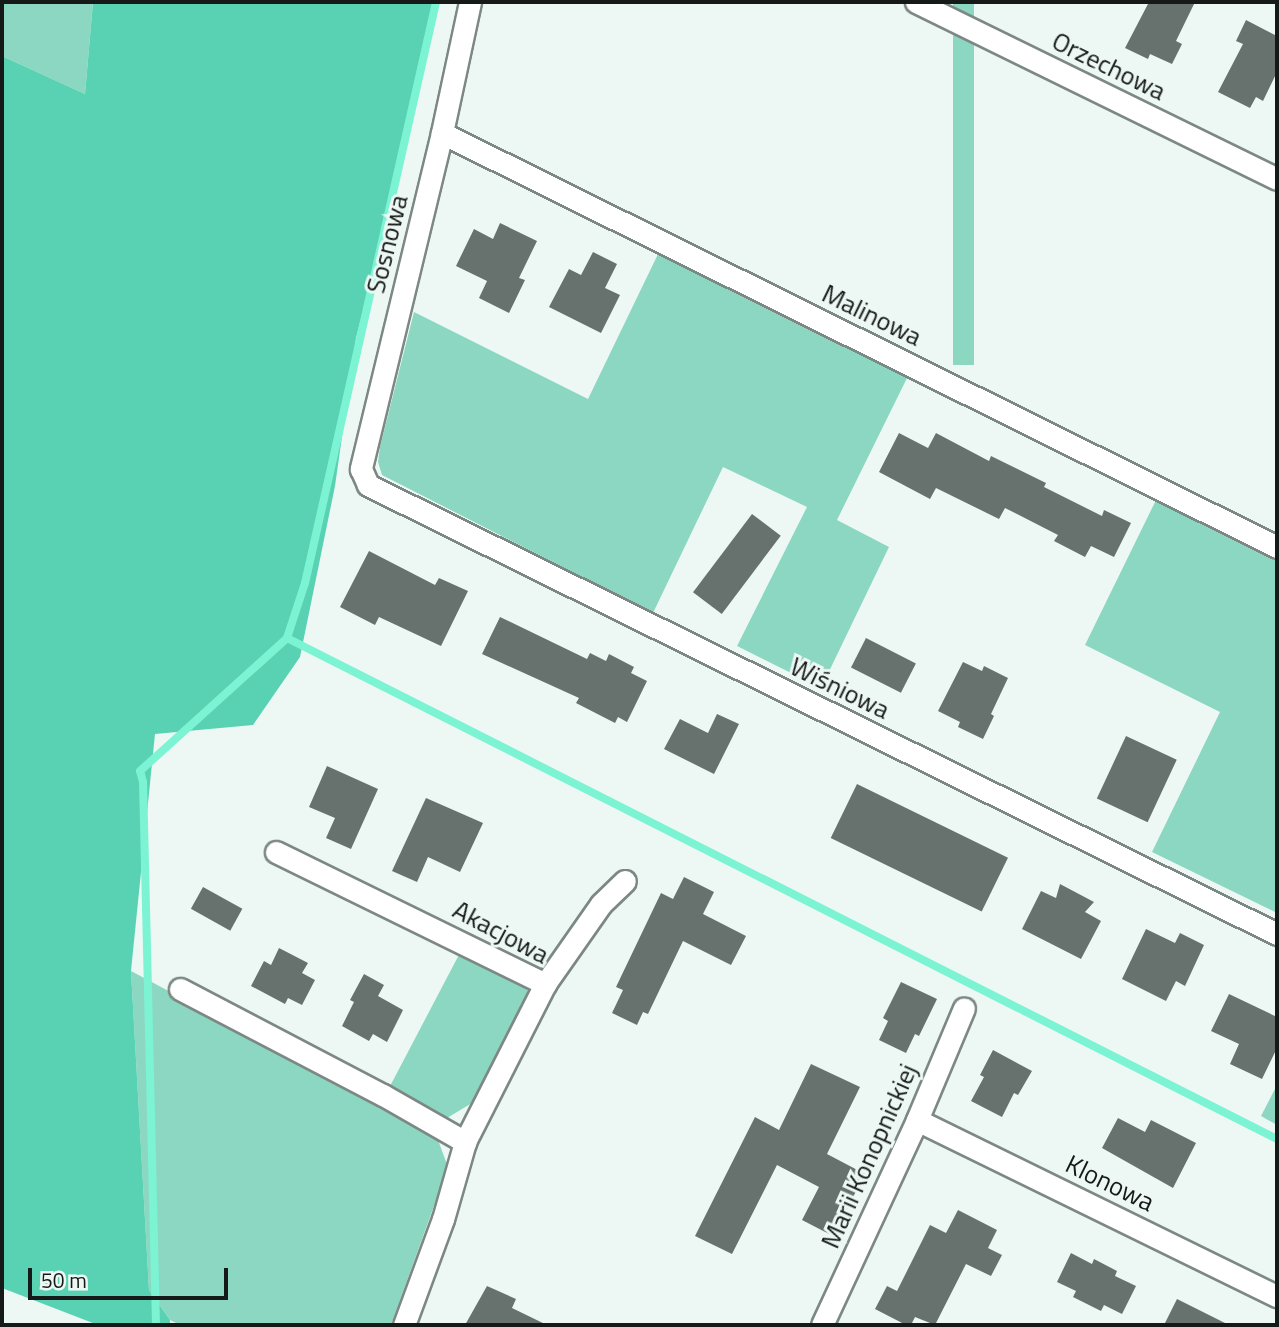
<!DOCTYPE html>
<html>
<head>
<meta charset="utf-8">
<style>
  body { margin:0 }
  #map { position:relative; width:1279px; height:1327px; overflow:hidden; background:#edf8f4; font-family:"Titillium Web",sans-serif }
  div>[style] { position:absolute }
  .green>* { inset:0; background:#8cd7c1; transform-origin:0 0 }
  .forest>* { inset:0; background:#59d2b3 }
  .stream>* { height:8px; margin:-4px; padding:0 4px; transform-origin:4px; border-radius:4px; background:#7cf3d3 }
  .building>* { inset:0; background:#67726e; transform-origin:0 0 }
  .roads { filter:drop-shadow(2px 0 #7d8884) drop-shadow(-2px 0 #7d8884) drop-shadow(0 2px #7d8884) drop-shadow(0 -2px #7d8884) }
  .minor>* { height:21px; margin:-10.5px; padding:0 10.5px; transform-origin:10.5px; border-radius:10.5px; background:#fff }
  span { translate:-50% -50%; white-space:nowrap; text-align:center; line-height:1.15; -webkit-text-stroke:6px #edf8f4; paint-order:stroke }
  .street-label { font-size:26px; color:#151917 }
  .frame { position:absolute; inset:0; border:4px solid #151917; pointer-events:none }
  .scale { position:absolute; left:28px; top:1268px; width:200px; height:32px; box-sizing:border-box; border:4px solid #151917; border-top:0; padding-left:9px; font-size:21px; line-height:24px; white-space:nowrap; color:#151917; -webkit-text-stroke:5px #edf8f4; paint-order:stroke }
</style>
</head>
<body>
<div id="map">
  <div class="green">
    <div style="clip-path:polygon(2px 2px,93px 2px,85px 94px,2px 56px)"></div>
    <div style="left:953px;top:2px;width:21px;height:363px"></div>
    <div style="clip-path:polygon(659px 252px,909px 374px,837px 520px,889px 547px,821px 688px,737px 646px,807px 507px,723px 467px,653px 613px,382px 475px,378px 462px,380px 447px,414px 312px,588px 399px)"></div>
    <div style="clip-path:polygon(1157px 498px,1277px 559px,1277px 913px,1152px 852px,1220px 712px,1085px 645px)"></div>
    <div style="clip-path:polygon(462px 949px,521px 979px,528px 988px,526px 1000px,490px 1075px,472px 1103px,447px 1118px,434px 1115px,388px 1090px)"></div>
    <div style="clip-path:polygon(131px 971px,381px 1104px,438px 1140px,448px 1167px,391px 1325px,180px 1325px,170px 1320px,149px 1290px)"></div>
    <div style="clip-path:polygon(1277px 1085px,1277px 1125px,1261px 1116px)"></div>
  </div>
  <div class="forest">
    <div style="clip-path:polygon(93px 2px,436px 2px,417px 71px,387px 219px,356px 338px,335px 486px,300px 657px,253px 725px,155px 734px,131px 971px,149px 1290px,170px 1320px,170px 1325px,98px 1325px,2px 1288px,2px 56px,85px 94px)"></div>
  </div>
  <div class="stream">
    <div style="left:287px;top:638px;width:1110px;rotate:26.84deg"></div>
    <div style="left:156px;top:1325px;width:543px;rotate:-91.37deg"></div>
    <div style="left:143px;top:782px;width:11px;rotate:-105deg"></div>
    <div style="left:140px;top:771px;width:198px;rotate:-42.1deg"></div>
    <div style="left:287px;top:638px;width:58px;rotate:-71.9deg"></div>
    <div style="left:305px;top:583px;width:596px;rotate:-77.29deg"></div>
  </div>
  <div class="building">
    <div style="clip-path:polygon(1149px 2px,1195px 2px,1176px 41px,1182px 44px,1172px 64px,1150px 54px,1148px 59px,1125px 48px)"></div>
    <div style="clip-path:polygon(1246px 20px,1277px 36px,1277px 72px,1263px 101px,1256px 97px,1250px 108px,1218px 92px,1243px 44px,1236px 41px)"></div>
    <div style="clip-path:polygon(500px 223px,537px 241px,519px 278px,525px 280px,509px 313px,479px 298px,487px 281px,456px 266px,474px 229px,493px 239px)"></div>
    <div style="clip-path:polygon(593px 252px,617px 264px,605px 288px,620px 295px,601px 333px,549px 307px,569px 269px,581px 275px)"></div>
    <div style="clip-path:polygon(899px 433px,928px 448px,936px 433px,989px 461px,991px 456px,1046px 483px,1044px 487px,1102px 516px,1104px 510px,1131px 523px,1114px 557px,1091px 546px,1085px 557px,1054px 541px,1058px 535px,1005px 508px,999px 519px,936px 488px,930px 499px,879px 472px)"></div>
    <div style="left:752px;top:514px;width:36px;height:98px;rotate:37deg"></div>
    <div style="clip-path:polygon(369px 551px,435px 585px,439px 578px,468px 591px,441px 646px,379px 617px,375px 625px,340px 607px)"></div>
    <div style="clip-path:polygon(500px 617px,587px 659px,590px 653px,606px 661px,609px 654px,634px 667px,631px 673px,647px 681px,627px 722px,618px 717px,615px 723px,576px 703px,579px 698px,482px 654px)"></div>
    <div style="left:866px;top:638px;width:56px;height:33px;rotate:27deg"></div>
    <div style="clip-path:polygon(963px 662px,982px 671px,984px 666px,1008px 678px,991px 714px,994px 716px,983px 739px,958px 727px,960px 722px,938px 711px)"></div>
    <div style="clip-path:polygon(717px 714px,739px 724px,714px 774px,664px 749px,680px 719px,708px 733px)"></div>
    <div style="left:1126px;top:736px;width:56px;height:69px;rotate:25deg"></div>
    <div style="clip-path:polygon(327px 766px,378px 789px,351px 849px,326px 838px,335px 818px,309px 807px)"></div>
    <div style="left:857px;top:784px;width:168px;height:60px;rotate:26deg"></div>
    <div style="clip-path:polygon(426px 798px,483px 823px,460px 872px,428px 857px,417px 882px,392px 871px)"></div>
    <div style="clip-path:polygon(684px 877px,714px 892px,703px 914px,746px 936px,731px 965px,683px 941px,648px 1014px,643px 1012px,637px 1025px,612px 1013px,623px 990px,616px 987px,661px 893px,673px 899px)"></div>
    <div style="clip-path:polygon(1060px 884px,1094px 902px,1085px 912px,1101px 921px,1081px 959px,1022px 929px,1041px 891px,1056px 898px)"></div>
    <div style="left:203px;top:887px;width:45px;height:25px;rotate:29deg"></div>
    <div style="clip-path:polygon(1146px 929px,1175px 943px,1180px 933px,1204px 945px,1185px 986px,1176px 981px,1166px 1001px,1122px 979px)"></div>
    <div style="clip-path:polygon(279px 948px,308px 963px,302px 973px,315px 980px,302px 1005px,288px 998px,285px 1004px,251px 986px,264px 961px,271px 965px)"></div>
    <div style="clip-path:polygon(364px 974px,384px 985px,378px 996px,403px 1010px,387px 1042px,373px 1034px,369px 1041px,342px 1026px,354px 1002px,350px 1000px)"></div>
    <div style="clip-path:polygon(901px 982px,937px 999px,919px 1036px,915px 1034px,906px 1053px,879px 1040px,888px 1021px,883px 1018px)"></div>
    <div style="clip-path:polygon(1229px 994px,1277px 1017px,1277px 1048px,1262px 1079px,1230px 1064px,1239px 1044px,1211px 1031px)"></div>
    <div style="clip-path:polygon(993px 1050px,1032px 1071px,1018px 1095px,1014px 1093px,1002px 1117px,971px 1101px,984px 1077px,980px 1075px)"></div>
    <div style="clip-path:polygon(811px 1064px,860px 1087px,827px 1154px,865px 1174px,833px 1236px,802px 1220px,819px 1187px,777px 1165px,732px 1254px,695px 1236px,755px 1117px,779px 1130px)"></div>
    <div style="clip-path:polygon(1118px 1118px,1145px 1132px,1151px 1120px,1196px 1143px,1173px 1188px,1102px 1148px)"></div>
    <div style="clip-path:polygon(958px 1210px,997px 1230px,988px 1248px,1002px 1255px,991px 1276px,966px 1264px,935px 1325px,915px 1317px,911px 1325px,906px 1325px,875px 1309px,887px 1286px,897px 1291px,930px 1225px,946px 1233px)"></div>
    <div style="clip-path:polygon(1071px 1253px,1092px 1264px,1094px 1259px,1117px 1271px,1115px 1276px,1136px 1286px,1122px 1314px,1104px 1305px,1101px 1311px,1073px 1297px,1076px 1291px,1057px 1282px)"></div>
    <div style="clip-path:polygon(487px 1286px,516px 1299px,512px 1308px,547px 1325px,465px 1325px)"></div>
    <div style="clip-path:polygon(1177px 1299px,1229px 1325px,1164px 1325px)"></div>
  </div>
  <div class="roads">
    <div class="minor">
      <div style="left:470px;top:2px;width:134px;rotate:102.1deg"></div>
      <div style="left:442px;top:133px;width:346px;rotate:103.6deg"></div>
      <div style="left:361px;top:469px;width:17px;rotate:66deg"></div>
      <div style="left:368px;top:485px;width:1014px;rotate:26.29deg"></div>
      <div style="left:916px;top:2px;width:402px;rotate:26.1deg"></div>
      <div style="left:442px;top:133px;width:932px;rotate:26.37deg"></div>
      <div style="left:276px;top:852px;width:300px;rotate:26.1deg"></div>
      <div style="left:545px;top:984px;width:177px;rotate:116.9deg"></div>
      <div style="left:545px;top:984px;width:98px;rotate:-55deg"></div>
      <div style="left:601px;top:904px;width:33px;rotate:-44deg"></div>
      <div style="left:180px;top:989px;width:229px;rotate:27.6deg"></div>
      <div style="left:383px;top:1095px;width:95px;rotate:29.8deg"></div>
      <div style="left:465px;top:1142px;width:80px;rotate:105.9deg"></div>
      <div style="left:443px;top:1219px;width:113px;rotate:110.2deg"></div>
      <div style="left:917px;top:1120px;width:401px;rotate:26.1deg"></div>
      <div style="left:822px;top:1325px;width:226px;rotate:-65.1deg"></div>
      <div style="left:917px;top:1120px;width:121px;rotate:-67.2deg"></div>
    </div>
  </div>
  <div class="street-label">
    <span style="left:1109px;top:66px;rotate:26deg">Orzechowa</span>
    <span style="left:387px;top:244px;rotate:-76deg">Sosnowa</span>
    <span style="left:872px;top:315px;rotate:26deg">Malinowa</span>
    <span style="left:840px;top:688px;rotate:26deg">Wiśniowa</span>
    <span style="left:501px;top:932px;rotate:28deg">Akacjowa</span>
    <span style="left:869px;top:1156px;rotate:-66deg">Marii Konopnickiej</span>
    <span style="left:1110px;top:1183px;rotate:26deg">Klonowa</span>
  </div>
  <div class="frame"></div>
  <div class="scale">50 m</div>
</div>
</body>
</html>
